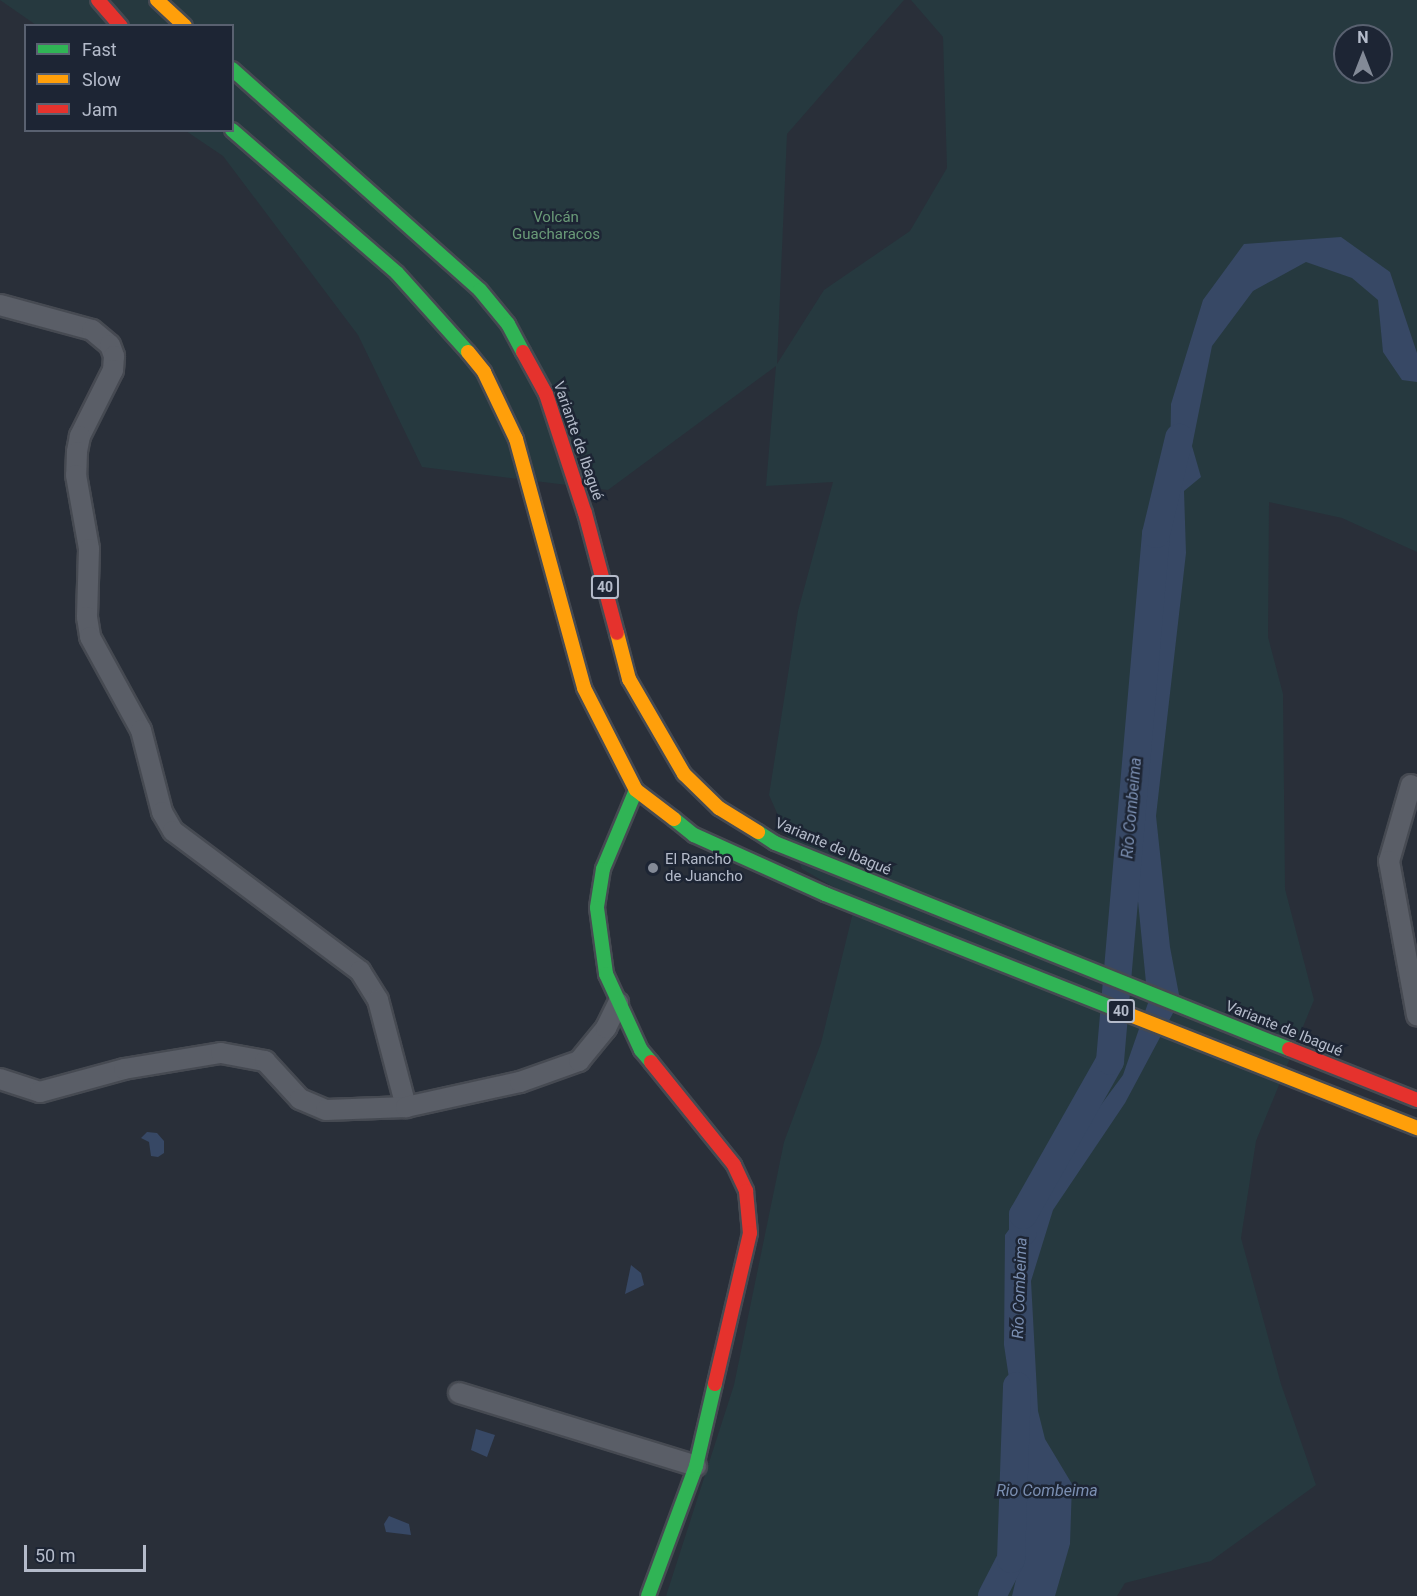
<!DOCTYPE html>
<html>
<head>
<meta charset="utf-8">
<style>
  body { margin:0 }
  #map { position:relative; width:1417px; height:1596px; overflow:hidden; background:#292f39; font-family:Roboto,sans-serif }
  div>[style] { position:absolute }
  .green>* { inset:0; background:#26393f }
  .water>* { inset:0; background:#374865 }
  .river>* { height:28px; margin:-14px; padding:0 14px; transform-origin:14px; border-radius:14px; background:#374865 }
  .roads { filter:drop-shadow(2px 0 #464a52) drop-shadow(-2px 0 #464a52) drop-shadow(0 2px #464a52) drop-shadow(0 -2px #464a52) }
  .street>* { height:20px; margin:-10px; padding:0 10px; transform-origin:10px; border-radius:10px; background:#5a5e67 }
  .fast>* { height:14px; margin:-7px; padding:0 7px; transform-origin:7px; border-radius:7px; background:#30b455 }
  .slow>* { height:14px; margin:-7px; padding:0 7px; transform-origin:7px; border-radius:7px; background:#ff9f0a }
  .jam>* { height:14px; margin:-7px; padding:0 7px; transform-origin:7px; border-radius:7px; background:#e5322d }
  .dots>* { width:16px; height:16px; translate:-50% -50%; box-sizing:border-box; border:3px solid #1d2534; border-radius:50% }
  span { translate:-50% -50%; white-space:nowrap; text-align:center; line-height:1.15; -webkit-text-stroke:5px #1d2534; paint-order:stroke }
  .shield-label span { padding:2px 4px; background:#1d2534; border:2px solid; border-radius:4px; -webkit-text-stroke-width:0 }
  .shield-label { font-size:14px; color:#b4bbca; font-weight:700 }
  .park-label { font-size:15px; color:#6a9b78 }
  .street-label { font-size:15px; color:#b4bbca }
  .poi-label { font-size:15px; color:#b4bbca }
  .left { translate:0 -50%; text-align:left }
  .water-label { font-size:16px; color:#7b8fb2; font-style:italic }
  .legend { position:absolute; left:24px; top:24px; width:210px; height:108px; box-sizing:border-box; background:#1d2534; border:2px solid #596170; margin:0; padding:8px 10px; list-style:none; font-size:18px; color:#b4bbca }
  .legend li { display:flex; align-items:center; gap:12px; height:30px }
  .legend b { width:30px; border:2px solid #596170 }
  .north { position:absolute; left:1333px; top:24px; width:60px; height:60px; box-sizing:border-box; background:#1d2534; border:2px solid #596170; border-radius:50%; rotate:0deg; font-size:16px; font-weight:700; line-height:24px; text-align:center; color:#b4bbca }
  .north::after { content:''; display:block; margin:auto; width:21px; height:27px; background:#838a97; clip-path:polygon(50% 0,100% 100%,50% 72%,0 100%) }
  .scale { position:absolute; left:24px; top:1545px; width:122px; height:27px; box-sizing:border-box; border:3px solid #b4bbca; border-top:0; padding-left:8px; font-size:18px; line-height:21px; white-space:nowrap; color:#b4bbca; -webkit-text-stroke:4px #1d2534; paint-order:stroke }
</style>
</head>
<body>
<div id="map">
  <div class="green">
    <div style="clip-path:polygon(evenodd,0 0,904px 0,787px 134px,777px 364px,824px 290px,910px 231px,947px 168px,943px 37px,911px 0,1417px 0,1417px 552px,1342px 518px,1269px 502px,1268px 637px,1283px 694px,1285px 889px,1314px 1000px,1256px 1141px,1241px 1238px,1281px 1384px,1316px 1485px,1211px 1561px,1125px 1583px,1117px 1596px,666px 1596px,734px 1385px,784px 1142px,821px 1043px,856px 900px,802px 869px,769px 795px,798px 611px,833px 482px,766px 486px,776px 366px,608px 490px,422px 467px,358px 335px,223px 156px,186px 131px,232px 130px,232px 26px,36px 25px,0 0,1345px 36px,1381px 36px,1381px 72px,1345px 72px,1345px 36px)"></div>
  </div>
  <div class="water">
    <div style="clip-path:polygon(1341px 237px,1390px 272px,1417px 353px,1417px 382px,1402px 380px,1383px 352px,1378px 300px,1352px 278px,1306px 262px,1253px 291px,1212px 346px,1192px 446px,1201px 477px,1184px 491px,1186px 553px,1156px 816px,1170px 947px,1180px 1000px,1125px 1103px,1053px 1210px,1031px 1281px,1038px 1411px,1045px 1439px,1072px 1484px,1070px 1544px,1055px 1596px,1012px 1596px,1025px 1542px,1022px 1465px,1004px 1345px,1005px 1235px,1123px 1075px,1148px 1003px,1137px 891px,1145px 763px,1169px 521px,1171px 404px,1203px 300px,1244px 244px)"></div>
    <div style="clip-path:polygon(147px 1132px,157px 1133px,164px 1141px,164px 1153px,158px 1157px,151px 1156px,149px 1142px,141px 1138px)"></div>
    <div style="clip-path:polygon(631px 1265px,641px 1273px,644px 1285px,625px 1294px)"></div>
    <div style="clip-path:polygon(476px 1429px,495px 1435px,487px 1457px,471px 1450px)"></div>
    <div style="clip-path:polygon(389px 1516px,409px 1524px,411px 1535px,386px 1532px,384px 1524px)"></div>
  </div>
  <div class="river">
    <div style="left:1023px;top:1232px;width:17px;rotate:-90deg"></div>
    <div style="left:1023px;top:1215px;width:177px;rotate:-60.5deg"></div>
    <div style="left:1110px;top:1061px;width:529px;rotate:-85.01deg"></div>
    <div style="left:1156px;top:534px;width:99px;rotate:-76.5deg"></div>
    <div style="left:992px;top:1596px;width:42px;rotate:-62.8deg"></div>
    <div style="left:1011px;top:1559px;width:173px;rotate:-88deg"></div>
  </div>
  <div class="roads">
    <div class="street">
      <div style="left:0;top:305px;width:95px;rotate:15.2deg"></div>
      <div style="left:92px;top:330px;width:23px;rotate:40deg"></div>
      <div style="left:110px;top:345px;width:12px;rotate:70deg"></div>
      <div style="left:114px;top:356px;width:14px;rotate:94deg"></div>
      <div style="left:113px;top:370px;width:74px;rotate:116.6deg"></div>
      <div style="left:80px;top:436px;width:16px;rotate:101deg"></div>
      <div style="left:77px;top:452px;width:23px;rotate:92deg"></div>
      <div style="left:76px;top:475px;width:75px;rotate:80deg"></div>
      <div style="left:89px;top:549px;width:68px;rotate:91.7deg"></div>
      <div style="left:87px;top:617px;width:20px;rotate:81deg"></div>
      <div style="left:90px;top:637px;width:106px;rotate:61.3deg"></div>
      <div style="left:141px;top:730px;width:85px;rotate:75.6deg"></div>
      <div style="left:162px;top:812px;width:22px;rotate:60deg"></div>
      <div style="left:173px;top:831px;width:234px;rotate:36.8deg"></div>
      <div style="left:360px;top:971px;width:34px;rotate:58deg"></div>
      <div style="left:378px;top:1000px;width:111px;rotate:75.3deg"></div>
      <div style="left:1411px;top:785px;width:79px;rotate:106.1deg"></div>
      <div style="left:1389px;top:861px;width:157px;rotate:79.7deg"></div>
      <div style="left:0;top:1079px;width:42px;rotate:18deg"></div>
      <div style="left:40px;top:1092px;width:87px;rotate:-15.3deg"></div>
      <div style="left:124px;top:1069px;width:98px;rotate:-9.4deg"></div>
      <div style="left:221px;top:1053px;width:45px;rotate:10.3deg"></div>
      <div style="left:265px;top:1061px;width:52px;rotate:47.4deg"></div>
      <div style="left:300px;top:1099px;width:28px;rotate:23deg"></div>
      <div style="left:326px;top:1110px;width:80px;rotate:-2.1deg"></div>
      <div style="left:406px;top:1107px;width:117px;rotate:-12.4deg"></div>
      <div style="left:520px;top:1082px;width:63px;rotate:-19.6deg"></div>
      <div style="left:579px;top:1061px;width:43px;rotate:-50.7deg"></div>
      <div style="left:606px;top:1028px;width:28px;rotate:-64deg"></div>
      <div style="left:459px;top:1393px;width:248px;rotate:17.1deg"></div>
    </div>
    <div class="fast">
      <div style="left:232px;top:69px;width:332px;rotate:41.7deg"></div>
      <div style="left:480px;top:290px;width:44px;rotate:50.5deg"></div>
      <div style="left:508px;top:324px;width:32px;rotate:62deg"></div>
      <div style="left:232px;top:130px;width:218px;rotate:40.9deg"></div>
      <div style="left:397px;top:273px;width:106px;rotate:48.1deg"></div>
      <div style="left:636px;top:790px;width:86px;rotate:112.7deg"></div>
      <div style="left:603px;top:869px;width:39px;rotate:99deg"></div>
      <div style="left:597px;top:908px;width:67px;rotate:82.2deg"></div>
      <div style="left:606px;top:974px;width:84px;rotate:65.3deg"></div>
      <div style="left:641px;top:1050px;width:16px;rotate:50deg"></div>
      <div style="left:674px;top:819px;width:26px;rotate:39deg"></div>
      <div style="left:694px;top:835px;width:144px;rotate:24.2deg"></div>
      <div style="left:825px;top:894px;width:312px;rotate:21.6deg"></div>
      <div style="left:758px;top:832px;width:20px;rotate:33deg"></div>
      <div style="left:775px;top:843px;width:554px;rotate:21.84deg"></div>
      <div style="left:648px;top:1596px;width:139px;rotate:-69.7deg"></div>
      <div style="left:696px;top:1466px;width:84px;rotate:-77deg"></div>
    </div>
    <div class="slow">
      <div style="left:157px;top:0;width:38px;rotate:43deg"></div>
      <div style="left:468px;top:352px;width:26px;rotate:51deg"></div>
      <div style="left:484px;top:372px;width:74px;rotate:64.5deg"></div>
      <div style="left:516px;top:439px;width:258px;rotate:74.7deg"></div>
      <div style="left:584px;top:688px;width:114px;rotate:63deg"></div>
      <div style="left:636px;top:790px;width:48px;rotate:37.3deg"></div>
      <div style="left:617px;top:633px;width:48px;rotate:75.4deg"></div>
      <div style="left:629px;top:679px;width:110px;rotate:59.9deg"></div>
      <div style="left:684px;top:774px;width:49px;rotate:44.2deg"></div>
      <div style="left:719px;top:808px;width:46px;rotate:31.6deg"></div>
      <div style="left:1115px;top:1009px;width:325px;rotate:21.5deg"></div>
    </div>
    <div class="jam">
      <div style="left:98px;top:0;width:35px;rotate:49deg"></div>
      <div style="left:523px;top:352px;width:48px;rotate:61.3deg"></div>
      <div style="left:546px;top:394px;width:125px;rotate:71.9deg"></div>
      <div style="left:585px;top:513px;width:124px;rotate:75.1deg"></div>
      <div style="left:1289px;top:1049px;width:138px;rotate:21.7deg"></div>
      <div style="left:651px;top:1062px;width:132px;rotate:51.1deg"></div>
      <div style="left:734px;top:1165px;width:29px;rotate:65deg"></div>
      <div style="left:746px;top:1191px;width:42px;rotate:84.6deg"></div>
      <div style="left:750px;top:1233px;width:155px;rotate:103.1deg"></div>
    </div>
  </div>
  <div class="dots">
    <div style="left:653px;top:868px;background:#838a97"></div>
  </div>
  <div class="shield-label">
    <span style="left:605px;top:587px">40</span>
    <span style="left:1121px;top:1011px">40</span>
  </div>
  <div class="park-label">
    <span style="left:556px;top:226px">Volcán<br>Guacharacos</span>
  </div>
  <div class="street-label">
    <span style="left:578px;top:441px;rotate:71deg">Variante de Ibagué</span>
    <span style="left:833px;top:847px;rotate:23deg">Variante de Ibagué</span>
    <span style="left:1284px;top:1029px;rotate:22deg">Variante de Ibagué</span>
  </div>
  <div class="poi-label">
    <span class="left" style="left:665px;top:868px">El Rancho<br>de Juancho</span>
  </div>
  <div class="water-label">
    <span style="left:1132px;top:808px;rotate:-85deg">Río Combeima</span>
    <span style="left:1020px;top:1288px;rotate:-88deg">Río Combeima</span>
    <span style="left:1047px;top:1491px">Rio Combeima</span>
  </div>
  <ul class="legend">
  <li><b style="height:8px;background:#30b455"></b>Fast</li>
  <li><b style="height:8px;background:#ff9f0a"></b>Slow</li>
  <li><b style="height:8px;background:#e5322d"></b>Jam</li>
  </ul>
  <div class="north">N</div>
  <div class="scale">50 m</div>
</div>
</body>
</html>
